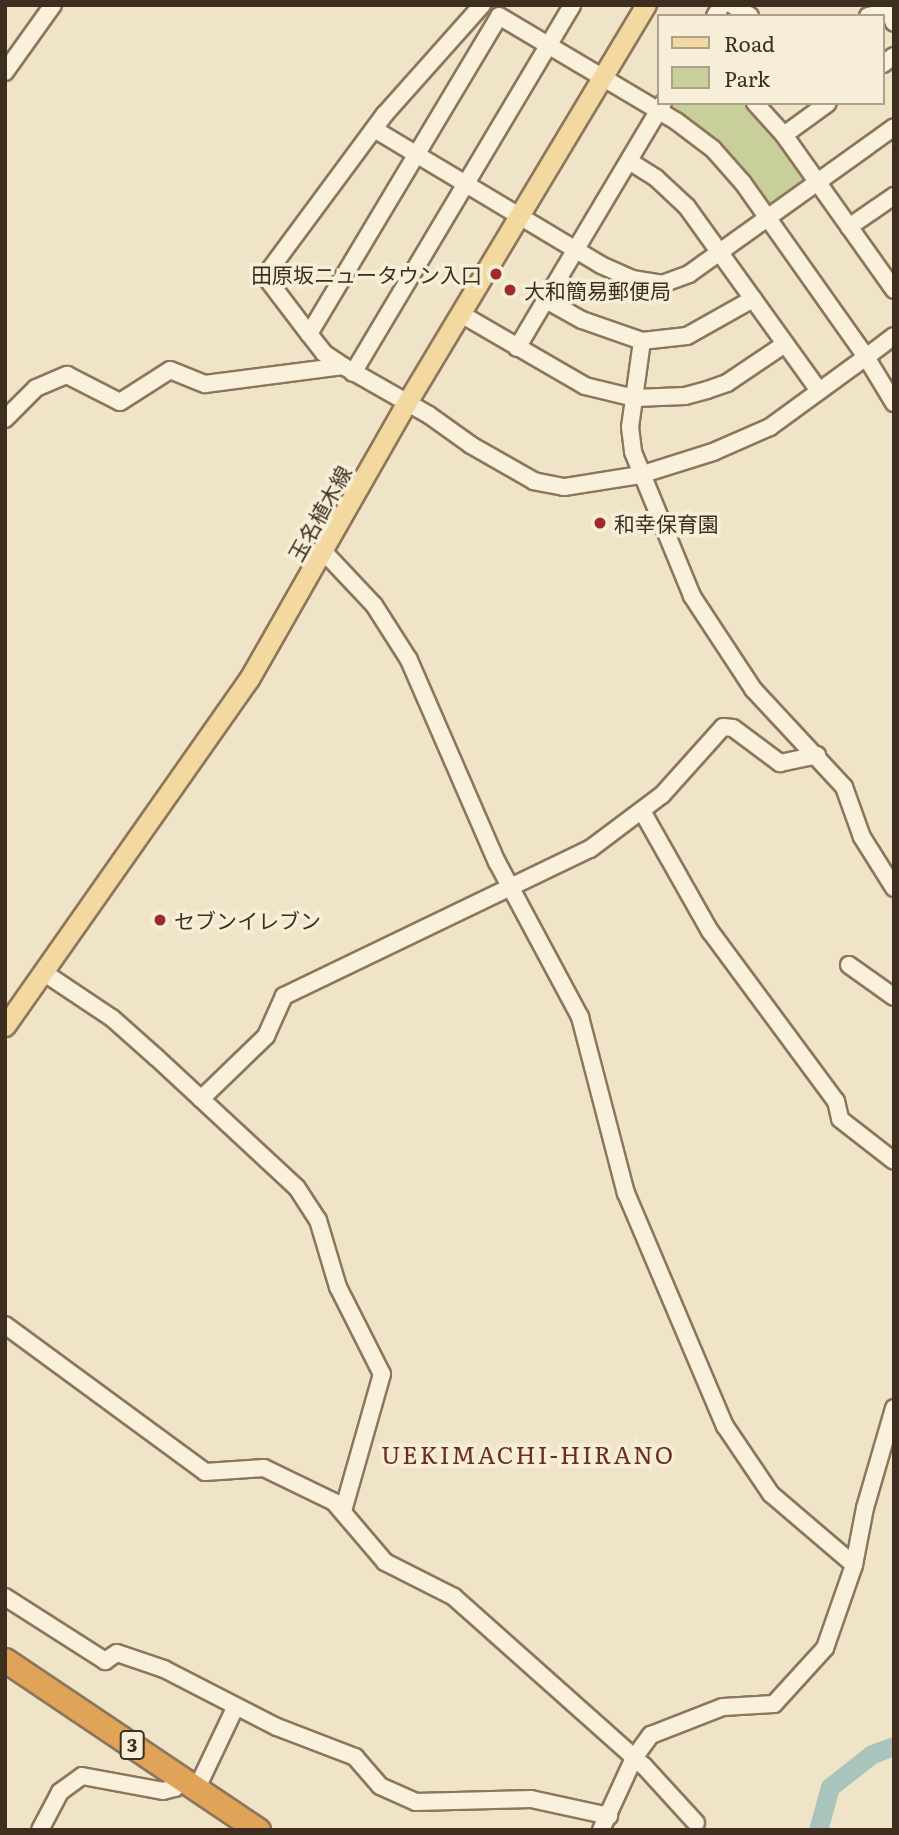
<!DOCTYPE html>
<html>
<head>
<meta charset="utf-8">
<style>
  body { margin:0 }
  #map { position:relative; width:899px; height:1835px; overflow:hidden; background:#f0e4c8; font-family:Literata,"Noto Sans JP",serif }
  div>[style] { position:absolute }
  .green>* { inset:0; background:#c9cf9b }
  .river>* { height:19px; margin:-9.5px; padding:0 9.5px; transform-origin:9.5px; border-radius:9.5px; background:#a9c4bc }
  .roads { filter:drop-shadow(2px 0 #8d765c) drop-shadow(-2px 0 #8d765c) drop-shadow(0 2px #8d765c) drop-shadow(0 -2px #8d765c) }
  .minor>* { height:16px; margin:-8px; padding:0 8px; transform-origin:8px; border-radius:8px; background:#faf1dc }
  .major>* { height:19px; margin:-9.5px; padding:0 9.5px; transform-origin:9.5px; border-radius:9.5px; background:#f3d9a0 }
  .highway>* { height:23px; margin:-11.5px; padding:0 11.5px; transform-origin:11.5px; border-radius:11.5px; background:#e0a458 }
  .dots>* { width:19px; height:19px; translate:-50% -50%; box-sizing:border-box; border:4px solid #f7eed8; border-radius:50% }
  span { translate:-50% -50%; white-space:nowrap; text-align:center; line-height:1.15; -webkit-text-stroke:7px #f7eed8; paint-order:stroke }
  .shield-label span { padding:2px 5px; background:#f7eed8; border:2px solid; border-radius:5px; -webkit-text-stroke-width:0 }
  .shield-label { font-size:19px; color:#3d2e20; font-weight:700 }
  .poi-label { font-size:21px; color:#3d2e20 }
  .right { translate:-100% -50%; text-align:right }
  .left { translate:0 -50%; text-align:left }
  .street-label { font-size:21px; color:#3d2e20 }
  .quarter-label { font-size:24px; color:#6b2e1e; letter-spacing:2px }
  .frame { position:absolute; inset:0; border:7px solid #3d2e20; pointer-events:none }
  .legend { position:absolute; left:657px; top:14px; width:228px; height:91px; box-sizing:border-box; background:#f7eed8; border:2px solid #ada18e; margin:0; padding:9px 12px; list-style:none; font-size:21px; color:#3d2e20 }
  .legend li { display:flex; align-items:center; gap:14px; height:35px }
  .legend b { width:35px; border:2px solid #ada18e }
</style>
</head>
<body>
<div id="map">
  <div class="green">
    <div style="clip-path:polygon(751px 103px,811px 180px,771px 208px,739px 168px,669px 104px)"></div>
  </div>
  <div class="river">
    <div style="left:818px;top:1830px;width:45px;rotate:-74.4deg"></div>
    <div style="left:830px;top:1787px;width:53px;rotate:-38.2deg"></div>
    <div style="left:872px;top:1754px;width:23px;rotate:-20deg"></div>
  </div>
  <div class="roads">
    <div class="minor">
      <div style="left:732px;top:5px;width:21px;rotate:31deg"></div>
      <div style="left:887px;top:5px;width:19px;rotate:69deg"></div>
      <div style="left:715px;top:16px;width:13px;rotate:-58deg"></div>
      <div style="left:868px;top:16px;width:18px;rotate:-13deg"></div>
      <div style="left:883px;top:64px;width:14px;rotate:-36deg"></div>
      <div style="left:5px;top:72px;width:82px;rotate:-54.4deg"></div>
      <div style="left:755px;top:103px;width:43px;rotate:47.8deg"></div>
      <div style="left:784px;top:135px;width:190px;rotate:54.6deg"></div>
      <div style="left:374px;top:129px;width:265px;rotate:30.9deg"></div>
      <div style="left:601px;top:265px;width:34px;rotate:24deg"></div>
      <div style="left:632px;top:279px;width:30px;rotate:9deg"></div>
      <div style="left:662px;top:284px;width:29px;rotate:-20deg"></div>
      <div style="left:689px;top:274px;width:252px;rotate:-35.6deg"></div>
      <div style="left:784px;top:135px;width:54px;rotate:-36deg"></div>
      <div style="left:629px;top:161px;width:32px;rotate:32deg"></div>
      <div style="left:656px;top:178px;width:42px;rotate:43.1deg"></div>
      <div style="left:687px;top:207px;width:226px;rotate:54.3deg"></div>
      <div style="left:849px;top:227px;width:55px;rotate:-34.6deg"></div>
      <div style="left:546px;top:300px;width:41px;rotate:29.1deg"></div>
      <div style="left:582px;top:320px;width:64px;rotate:19.3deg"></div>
      <div style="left:642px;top:341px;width:45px;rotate:-6.3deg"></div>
      <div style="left:687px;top:336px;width:76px;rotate:-29.3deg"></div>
      <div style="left:461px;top:314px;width:143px;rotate:30.1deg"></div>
      <div style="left:585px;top:386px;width:51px;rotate:13.5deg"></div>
      <div style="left:635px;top:398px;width:50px;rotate:-2.3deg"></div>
      <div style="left:685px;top:396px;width:23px;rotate:-15deg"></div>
      <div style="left:707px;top:390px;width:21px;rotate:-19deg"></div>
      <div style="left:727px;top:383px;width:70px;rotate:-33.9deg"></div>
      <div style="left:309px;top:334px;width:73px;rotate:-127.2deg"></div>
      <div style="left:265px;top:276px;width:202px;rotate:-53.5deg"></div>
      <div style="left:385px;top:114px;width:146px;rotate:-48.3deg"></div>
      <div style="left:894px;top:336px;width:35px;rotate:143deg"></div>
      <div style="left:866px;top:357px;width:119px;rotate:143.9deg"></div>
      <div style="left:770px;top:427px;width:62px;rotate:156.3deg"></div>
      <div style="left:713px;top:452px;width:77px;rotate:162.5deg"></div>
      <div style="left:640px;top:475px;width:77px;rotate:171deg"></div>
      <div style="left:564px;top:487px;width:31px;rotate:-169deg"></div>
      <div style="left:534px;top:481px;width:73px;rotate:-150.3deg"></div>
      <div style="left:471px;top:445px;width:52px;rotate:-144.5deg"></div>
      <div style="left:429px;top:415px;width:99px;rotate:-150.3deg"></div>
      <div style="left:343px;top:366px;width:23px;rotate:-146deg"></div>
      <div style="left:324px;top:353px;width:24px;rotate:-128deg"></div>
      <div style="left:309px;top:334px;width:370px;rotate:-59.1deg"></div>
      <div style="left:499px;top:16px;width:206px;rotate:30.7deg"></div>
      <div style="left:676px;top:121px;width:46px;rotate:37.1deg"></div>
      <div style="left:713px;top:149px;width:45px;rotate:48.6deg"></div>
      <div style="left:743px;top:183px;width:213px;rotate:54.7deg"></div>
      <div style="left:866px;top:357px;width:54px;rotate:58.7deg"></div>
      <div style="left:642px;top:341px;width:87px;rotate:97.9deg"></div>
      <div style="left:630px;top:427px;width:25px;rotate:83deg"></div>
      <div style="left:633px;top:452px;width:156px;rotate:67.7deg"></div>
      <div style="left:692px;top:596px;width:111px;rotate:56.7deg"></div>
      <div style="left:753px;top:689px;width:134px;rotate:47.1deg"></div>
      <div style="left:844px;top:787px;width:53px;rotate:70.2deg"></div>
      <div style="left:862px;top:837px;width:60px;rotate:57.9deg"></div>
      <div style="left:517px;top:348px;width:285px;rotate:-59.2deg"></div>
      <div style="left:353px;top:373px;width:428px;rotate:-59.2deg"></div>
      <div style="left:5px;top:419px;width:44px;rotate:-45deg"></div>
      <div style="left:36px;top:388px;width:34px;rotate:-23deg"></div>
      <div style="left:67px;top:375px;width:59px;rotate:27deg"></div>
      <div style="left:120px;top:402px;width:59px;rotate:-32.6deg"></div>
      <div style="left:170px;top:370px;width:38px;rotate:22deg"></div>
      <div style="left:205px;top:384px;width:139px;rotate:-7.4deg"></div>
      <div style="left:324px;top:552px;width:73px;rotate:46.7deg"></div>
      <div style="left:374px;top:605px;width:65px;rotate:57.5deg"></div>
      <div style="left:409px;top:660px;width:220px;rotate:66.5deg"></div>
      <div style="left:497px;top:862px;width:176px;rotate:61.8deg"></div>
      <div style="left:580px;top:1017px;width:182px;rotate:75.4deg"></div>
      <div style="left:626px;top:1193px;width:253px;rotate:67deg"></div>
      <div style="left:725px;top:1426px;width:82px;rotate:55.9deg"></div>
      <div style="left:771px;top:1494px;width:109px;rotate:40.5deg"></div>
      <div style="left:642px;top:811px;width:138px;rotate:60.5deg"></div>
      <div style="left:710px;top:931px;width:212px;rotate:53.5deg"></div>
      <div style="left:836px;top:1101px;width:18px;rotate:77deg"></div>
      <div style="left:840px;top:1119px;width:68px;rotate:37.9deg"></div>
      <div style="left:849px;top:965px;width:55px;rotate:35.4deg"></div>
      <div style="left:43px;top:972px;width:83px;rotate:33.7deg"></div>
      <div style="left:112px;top:1018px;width:59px;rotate:41.6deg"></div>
      <div style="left:156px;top:1057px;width:192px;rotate:42.9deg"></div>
      <div style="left:297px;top:1188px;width:38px;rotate:57deg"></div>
      <div style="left:318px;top:1220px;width:70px;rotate:73.4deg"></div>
      <div style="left:338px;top:1287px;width:97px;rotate:63.2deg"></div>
      <div style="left:382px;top:1374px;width:142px;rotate:105.9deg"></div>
      <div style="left:201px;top:1099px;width:91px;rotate:-44.1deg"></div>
      <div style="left:266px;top:1036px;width:44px;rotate:-65.8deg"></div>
      <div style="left:284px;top:996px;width:339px;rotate:-25.7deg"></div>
      <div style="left:590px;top:849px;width:90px;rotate:-36.9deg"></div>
      <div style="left:662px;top:795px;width:91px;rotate:-48.1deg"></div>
      <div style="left:723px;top:727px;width:10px;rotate:6deg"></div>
      <div style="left:733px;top:728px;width:59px;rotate:36.7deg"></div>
      <div style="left:780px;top:763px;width:38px;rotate:-12deg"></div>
      <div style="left:5px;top:1325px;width:248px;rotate:36.3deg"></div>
      <div style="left:205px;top:1472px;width:59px;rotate:-3.9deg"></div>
      <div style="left:264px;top:1468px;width:78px;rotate:25.9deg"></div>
      <div style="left:334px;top:1502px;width:79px;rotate:49.6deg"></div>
      <div style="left:385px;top:1562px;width:77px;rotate:26.9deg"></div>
      <div style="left:454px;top:1597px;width:254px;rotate:41.7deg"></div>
      <div style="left:644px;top:1766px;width:77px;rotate:47.6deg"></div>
      <div style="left:5px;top:1597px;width:119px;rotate:32.6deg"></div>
      <div style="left:105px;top:1661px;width:14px;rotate:-34deg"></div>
      <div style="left:117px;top:1653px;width:50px;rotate:18.8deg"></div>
      <div style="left:164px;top:1669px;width:127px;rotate:27.2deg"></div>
      <div style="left:277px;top:1727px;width:84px;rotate:21deg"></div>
      <div style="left:355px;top:1757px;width:38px;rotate:49deg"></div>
      <div style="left:380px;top:1786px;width:39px;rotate:24deg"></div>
      <div style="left:416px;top:1802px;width:115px;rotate:-1.5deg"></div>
      <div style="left:531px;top:1799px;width:80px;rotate:12.3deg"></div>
      <div style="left:197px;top:1788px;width:89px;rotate:-64.6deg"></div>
      <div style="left:40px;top:1830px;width:43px;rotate:-62.2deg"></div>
      <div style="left:60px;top:1792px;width:27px;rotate:-36deg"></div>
      <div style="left:82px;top:1776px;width:82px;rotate:10.5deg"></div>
      <div style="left:163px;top:1791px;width:12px;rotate:-14deg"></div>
      <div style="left:175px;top:1788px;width:12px;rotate:-48deg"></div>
      <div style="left:601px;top:1830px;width:79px;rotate:-65.4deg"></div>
      <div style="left:634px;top:1758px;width:29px;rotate:-54deg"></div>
      <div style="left:651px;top:1735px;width:77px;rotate:-21.3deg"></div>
      <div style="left:723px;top:1707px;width:51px;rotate:-3.4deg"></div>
      <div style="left:774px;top:1704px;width:76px;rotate:-47.7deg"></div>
      <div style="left:825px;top:1648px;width:88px;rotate:-70.7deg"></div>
      <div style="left:854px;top:1565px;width:58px;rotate:-79.1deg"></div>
      <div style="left:865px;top:1508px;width:104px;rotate:-73.8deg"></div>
    </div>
    <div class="major">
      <div style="left:5px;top:1026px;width:424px;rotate:-54.9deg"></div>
      <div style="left:249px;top:679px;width:317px;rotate:-60.3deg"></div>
      <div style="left:406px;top:404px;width:466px;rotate:-59deg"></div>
    </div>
    <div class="highway">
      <div style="left:5px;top:1660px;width:305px;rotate:33.9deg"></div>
    </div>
  </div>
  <div class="dots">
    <div style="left:496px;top:274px;background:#9e2a2b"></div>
    <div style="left:510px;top:290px;background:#9e2a2b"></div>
    <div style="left:600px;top:523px;background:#9e2a2b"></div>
    <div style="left:160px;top:920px;background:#9e2a2b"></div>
  </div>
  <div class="shield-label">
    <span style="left:132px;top:1745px">3</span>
  </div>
  <div class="poi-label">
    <span class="right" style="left:482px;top:274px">田原坂ニュータウン入口</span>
    <span class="left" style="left:524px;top:290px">大和簡易郵便局</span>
    <span class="left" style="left:614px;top:523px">和幸保育園</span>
    <span class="left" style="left:174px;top:920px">セブンイレブン</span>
  </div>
  <div class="street-label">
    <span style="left:319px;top:513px;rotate:-61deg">玉名植木線</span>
  </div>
  <div class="quarter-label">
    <span style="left:528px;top:1454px">UEKIMACHI-HIRANO</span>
  </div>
  <div class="frame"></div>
  <ul class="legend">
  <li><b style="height:9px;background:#f3d9a0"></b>Road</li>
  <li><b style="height:19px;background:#c9cf9b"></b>Park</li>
  </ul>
</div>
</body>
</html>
